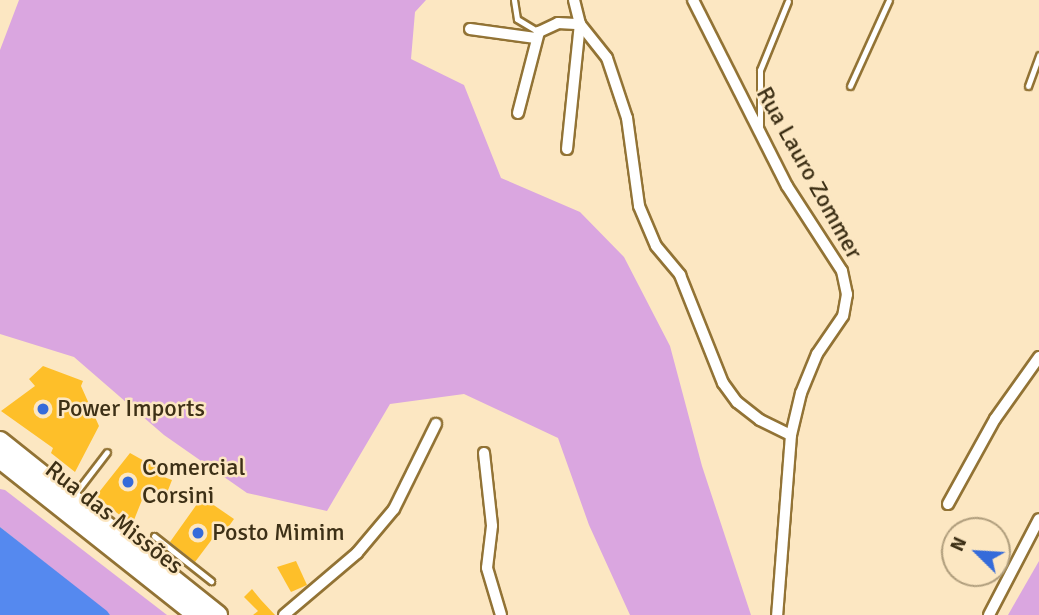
<!DOCTYPE html>
<html>
<head>
<meta charset="utf-8">
<style>
  body { margin:0 }
  #map { position:relative; width:1039px; height:615px; overflow:hidden; background:#fce7c2; font-family:Signika,sans-serif }
  div>[style] { position:absolute }
  .green>* { inset:0; background:#daa6e0 }
  .water>* { inset:0; background:#5589ef }
  .building>* { inset:0; background:#febf29 }
  .roads { filter:drop-shadow(2px 0 #927335) drop-shadow(-2px 0 #927335) drop-shadow(0 2px #927335) drop-shadow(0 -2px #927335) }
  .service>* { height:5px; margin:-2.5px; padding:0 2.5px; transform-origin:2.5px; border-radius:2.5px; background:#fff }
  .minor>* { height:10px; margin:-5px; padding:0 5px; transform-origin:5px; border-radius:5px; background:#fff }
  .primary>* { height:18px; margin:-9px; padding:0 9px; transform-origin:9px; border-radius:9px; background:#fff }
  .dots>* { width:19px; height:19px; translate:-50% -50%; box-sizing:border-box; border:4px solid #fce7c2; border-radius:50% }
  span { translate:-50% -50%; white-space:nowrap; text-align:center; line-height:1.15; -webkit-text-stroke:5px #fce7c2; paint-order:stroke }
  .street-label { font-size:24px; color:#3d3016 }
  .poi-label { font-size:24px; color:#3d3016 }
  .left { translate:0 -50%; text-align:left }
  .north { position:absolute; left:941px; top:517px; width:70px; height:70px; box-sizing:border-box; background:#fce7c2; border:2px solid #b09e7d; border-radius:50%; rotate:294deg; font-size:19px; font-weight:700; line-height:28px; text-align:center; color:#3d3016 }
  .north::after { content:''; display:block; margin:auto; width:24px; height:32px; background:#356bda; clip-path:polygon(50% 0,100% 100%,50% 72%,0 100%) }
</style>
</head>
<body>
<div id="map">
  <div class="green">
    <div style="clip-path:polygon(19px 0,426px 0,415px 12px,411px 59px,464px 85px,501px 178px,580px 212px,624px 257px,670px 346px,702px 466px,751px 615px,630px 615px,589px 525px,558px 438px,464px 394px,390px 404px,327px 511px,247px 493px,164px 435px,74px 357px,0 334px,0 50px)"></div>
    <div style="clip-path:polygon(0 489px,5px 490px,167px 615px,110px 615px,0 527px)"></div>
    <div style="clip-path:polygon(1039px 561px,1039px 615px,1008px 615px)"></div>
  </div>
  <div class="water">
    <div style="clip-path:polygon(0 527px,107px 611px,110px 615px,0 615px)"></div>
  </div>
  <div class="building">
    <div style="clip-path:polygon(43px 366px,83px 381px,81px 386px,99px 426px,75px 472px,51px 453px,53px 448px,1px 411px,35px 386px,29px 379px)"></div>
    <div style="clip-path:polygon(130px 453px,155px 467px,153px 473px,172px 480px,165px 498px,146px 490px,132px 525px,96px 496px)"></div>
    <div style="clip-path:polygon(202px 497px,234px 519px,224px 533px,219px 530px,195px 562px,170px 542px)"></div>
    <div style="clip-path:polygon(296px 561px,307px 585px,291px 592px,277px 567px)"></div>
    <div style="clip-path:polygon(252px 589px,261px 600px,275px 615px,253px 615px,258px 611px,244px 597px)"></div>
  </div>
  <div class="roads">
    <div class="service">
      <div style="left:514px;top:0;width:19px;rotate:81deg"></div>
      <div style="left:517px;top:19px;width:26px;rotate:31deg"></div>
      <div style="left:850px;top:86px;width:94px;rotate:-65.6deg"></div>
      <div style="left:1028px;top:86px;width:33px;rotate:-70deg"></div>
      <div style="left:760px;top:126px;width:56px;rotate:-90deg"></div>
      <div style="left:760px;top:70px;width:74px;rotate:-67.9deg"></div>
      <div style="left:74px;top:495px;width:54px;rotate:-52.5deg"></div>
      <div style="left:154px;top:536px;width:73px;rotate:38.3deg"></div>
    </div>
    <div class="minor">
      <div style="left:574px;top:0;width:25px;rotate:76deg"></div>
      <div style="left:580px;top:24px;width:43px;rotate:51.5deg"></div>
      <div style="left:607px;top:58px;width:63px;rotate:71.6deg"></div>
      <div style="left:627px;top:118px;width:89px;rotate:82.2deg"></div>
      <div style="left:639px;top:206px;width:43px;rotate:67deg"></div>
      <div style="left:656px;top:246px;width:38px;rotate:50deg"></div>
      <div style="left:680px;top:275px;width:116px;rotate:68.3deg"></div>
      <div style="left:723px;top:383px;width:24px;rotate:54deg"></div>
      <div style="left:737px;top:402px;width:29px;rotate:38deg"></div>
      <div style="left:760px;top:420px;width:34px;rotate:26deg"></div>
      <div style="left:693px;top:0;width:208px;rotate:63.2deg"></div>
      <div style="left:787px;top:186px;width:101px;rotate:57.1deg"></div>
      <div style="left:842px;top:271px;width:24px;rotate:78deg"></div>
      <div style="left:847px;top:294px;width:22px;rotate:100deg"></div>
      <div style="left:843px;top:316px;width:46px;rotate:124.4deg"></div>
      <div style="left:817px;top:354px;width:42px;rotate:112.3deg"></div>
      <div style="left:801px;top:393px;width:43px;rotate:103.4deg"></div>
      <div style="left:791px;top:435px;width:181px;rotate:94.4deg"></div>
      <div style="left:470px;top:29px;width:66px;rotate:7.9deg"></div>
      <div style="left:518px;top:113px;width:84px;rotate:-75.5deg"></div>
      <div style="left:539px;top:32px;width:21px;rotate:-25deg"></div>
      <div style="left:558px;top:23px;width:22px;rotate:3deg"></div>
      <div style="left:567px;top:149px;width:126px;rotate:-84.1deg"></div>
      <div style="left:484px;top:453px;width:73px;rotate:83.7deg"></div>
      <div style="left:492px;top:526px;width:42px;rotate:96.8deg"></div>
      <div style="left:487px;top:568px;width:49px;rotate:73.4deg"></div>
      <div style="left:948px;top:504px;width:97px;rotate:-61.1deg"></div>
      <div style="left:995px;top:419px;width:76px;rotate:-54.6deg"></div>
      <div style="left:284px;top:615px;width:96px;rotate:-40.3deg"></div>
      <div style="left:357px;top:553px;width:57px;rotate:-49.9deg"></div>
      <div style="left:394px;top:509px;width:95px;rotate:-63.7deg"></div>
      <div style="left:989px;top:615px;width:108px;rotate:-62.5deg"></div>
    </div>
    <div class="primary">
      <div style="left:0;top:441px;width:279px;rotate:38.6deg"></div>
      <div style="left:0;top:459px;width:251px;rotate:38.4deg"></div>
    </div>
  </div>
  <div class="dots">
    <div style="left:43px;top:409px;background:#356bda"></div>
    <div style="left:128px;top:482px;background:#356bda"></div>
    <div style="left:198px;top:533px;background:#356bda"></div>
  </div>
  <div class="street-label">
    <span style="left:809px;top:173px;rotate:61deg">Rua Lauro Zommer</span>
    <span style="left:114px;top:518px;rotate:38deg">Rua das Missões</span>
  </div>
  <div class="poi-label">
    <span class="left" style="left:57px;top:409px">Power Imports</span>
    <span class="left" style="left:142px;top:482px">Comercial<br>Corsini</span>
    <span class="left" style="left:212px;top:533px">Posto Mimim</span>
  </div>
  <div class="north">N</div>
</div>
</body>
</html>
